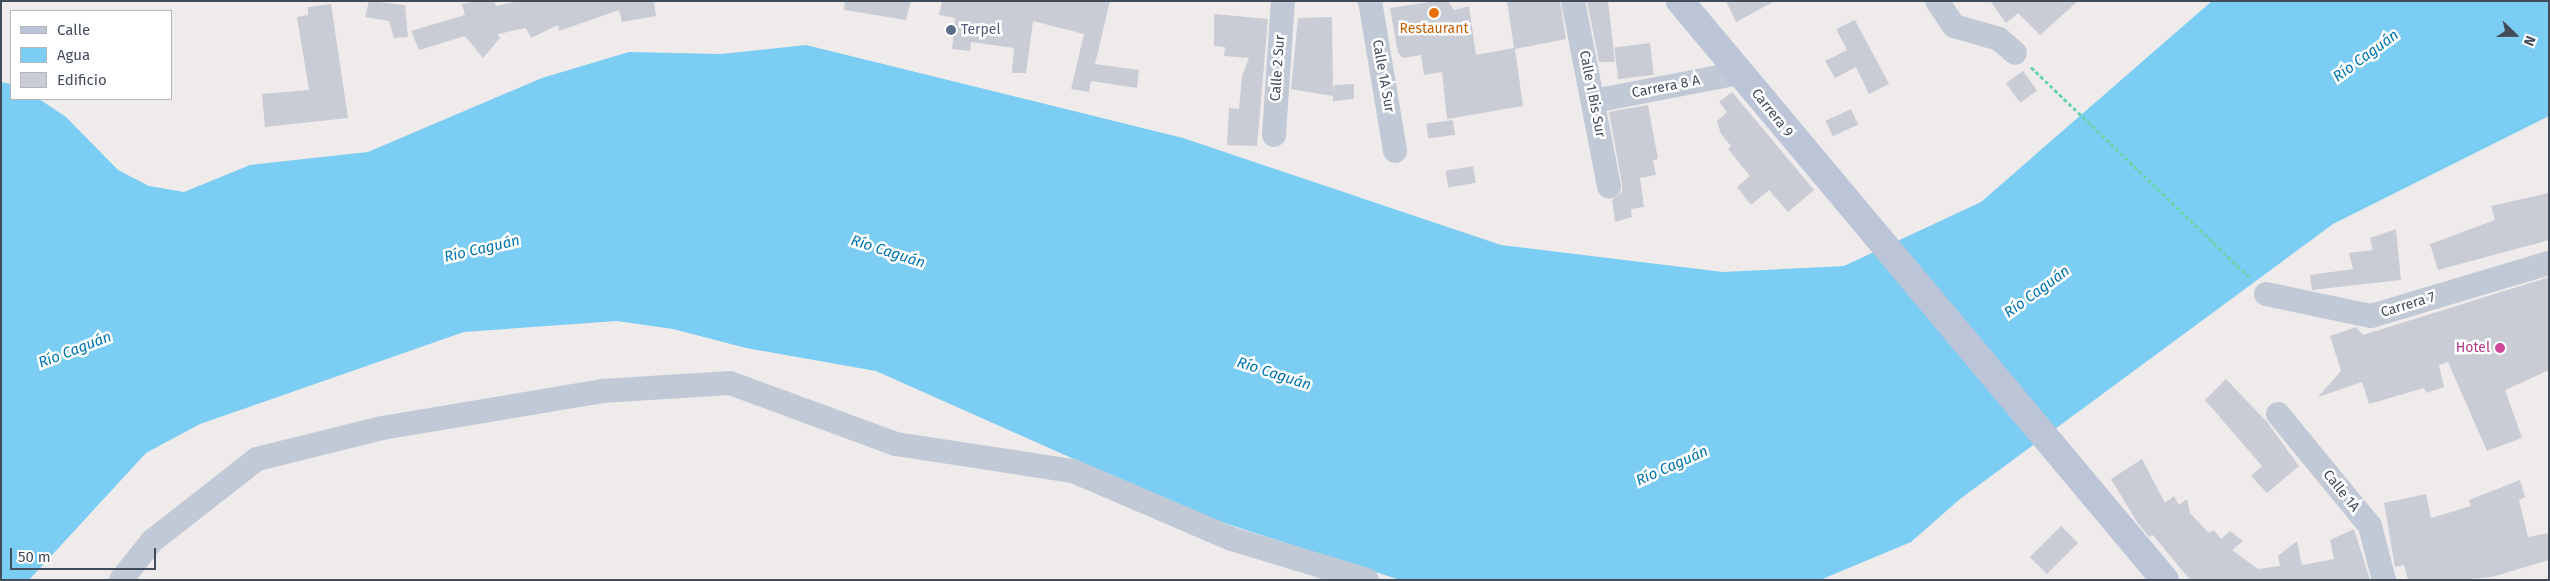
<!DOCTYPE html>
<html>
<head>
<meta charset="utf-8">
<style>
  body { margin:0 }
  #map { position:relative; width:2550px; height:581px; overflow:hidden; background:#efebeb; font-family:"Fira Sans",sans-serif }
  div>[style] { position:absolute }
  .water>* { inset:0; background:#7bcdf4 }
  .building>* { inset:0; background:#c9ccd4; transform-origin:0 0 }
  .path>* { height:3px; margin-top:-1.5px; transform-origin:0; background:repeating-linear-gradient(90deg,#68d4ab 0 4px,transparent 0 6.5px) }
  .minor>* { height:24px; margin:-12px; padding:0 12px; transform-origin:12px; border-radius:12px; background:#c0c9d5 }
  .secondary>* { height:28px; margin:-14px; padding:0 14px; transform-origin:14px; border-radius:14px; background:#bbc5d7 }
  .dots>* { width:14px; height:14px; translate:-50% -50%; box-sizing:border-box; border:2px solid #fff; border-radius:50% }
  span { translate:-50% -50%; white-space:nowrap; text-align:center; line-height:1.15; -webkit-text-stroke:5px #fff; paint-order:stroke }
  .food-label { font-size:14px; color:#c56008 }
  .service-label { font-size:14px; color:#4e5e75 }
  .left { translate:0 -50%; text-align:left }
  .street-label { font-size:14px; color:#424c5a }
  .hotel-label { font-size:14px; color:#b23c85 }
  .right { translate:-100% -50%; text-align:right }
  .water-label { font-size:15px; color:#0076b0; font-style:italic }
  .frame { position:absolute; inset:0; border:2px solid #424c5a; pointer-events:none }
  .legend { position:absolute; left:10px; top:10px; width:162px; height:90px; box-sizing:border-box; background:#fff; border:1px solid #b3b7bd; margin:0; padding:6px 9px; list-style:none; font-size:15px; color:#424c5a }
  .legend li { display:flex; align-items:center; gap:10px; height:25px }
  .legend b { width:25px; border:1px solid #b3b7bd }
  .north { position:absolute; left:2490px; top:10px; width:50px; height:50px; -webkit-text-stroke:4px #fff; paint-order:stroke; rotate:112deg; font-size:14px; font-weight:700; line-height:20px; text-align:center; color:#424c5a }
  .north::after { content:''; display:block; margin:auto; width:18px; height:22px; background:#424c5a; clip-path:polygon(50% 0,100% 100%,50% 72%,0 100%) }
  .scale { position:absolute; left:10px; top:548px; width:146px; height:22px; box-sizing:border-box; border:2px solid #424c5a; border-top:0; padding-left:6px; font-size:15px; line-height:18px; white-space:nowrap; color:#424c5a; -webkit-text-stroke:4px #fff; paint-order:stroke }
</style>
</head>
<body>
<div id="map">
  <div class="water">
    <div style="clip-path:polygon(2212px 1px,2549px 1px,2549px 116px,2333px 224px,1960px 499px,1911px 542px,1820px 580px,1400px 580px,1197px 514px,876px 371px,746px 348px,673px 329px,617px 321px,464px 332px,200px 424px,146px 453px,29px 580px,1px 580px,1px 82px,11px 84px,11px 99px,39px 99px,66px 117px,118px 170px,149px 186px,184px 192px,250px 165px,368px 152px,542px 78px,629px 52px,721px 54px,806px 45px,1183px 138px,1501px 245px,1723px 272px,1844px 266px,1981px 202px)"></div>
  </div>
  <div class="building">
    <div style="clip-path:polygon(369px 1px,405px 5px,408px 37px,394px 38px,389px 21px,365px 17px)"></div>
    <div style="clip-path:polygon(476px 1px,494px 1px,496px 6px,518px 1px,654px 1px,656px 16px,622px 22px,619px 10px,559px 31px,558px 25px,531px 38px,526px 28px,498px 34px,500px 38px,483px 58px,465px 36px,419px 50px,411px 31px,465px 15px,462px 4px)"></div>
    <div style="clip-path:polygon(845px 1px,911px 1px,906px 20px,844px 10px)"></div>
    <div style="clip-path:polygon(942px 1px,1110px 1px,1095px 64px,1139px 70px,1137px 88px,1091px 81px,1089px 92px,1071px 89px,1084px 34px,1033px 21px,1026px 73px,1012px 73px,1014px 48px,971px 42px,970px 51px,952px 49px,955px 18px,939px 15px)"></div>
    <div style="clip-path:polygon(1436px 1px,1448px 1px,1454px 10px,1469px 6px,1476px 55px,1514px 48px,1507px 1px,1560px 1px,1566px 39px,1515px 49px,1523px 106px,1447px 119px,1442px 72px,1424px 75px,1421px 55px,1403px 58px,1398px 53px,1390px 8px)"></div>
    <div style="clip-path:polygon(1587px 1px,1608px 1px,1615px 62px,1599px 62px)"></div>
    <div style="clip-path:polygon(1726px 1px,1775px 1px,1736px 22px)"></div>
    <div style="clip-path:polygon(1990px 1px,2078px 1px,2040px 35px,2018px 13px,2006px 23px)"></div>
    <div style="clip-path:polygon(331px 4px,348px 118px,265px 127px,262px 94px,309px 90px,297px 17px,308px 15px,308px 7px)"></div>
    <div style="clip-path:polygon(1214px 14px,1268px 19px,1257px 146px,1227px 145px,1229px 108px,1239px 109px,1242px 76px,1249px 58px,1224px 56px,1225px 47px,1214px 46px)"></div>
    <div style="clip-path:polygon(1332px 17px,1333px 92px,1334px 85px,1354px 84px,1354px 99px,1333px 101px,1333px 96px,1291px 89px,1298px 18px)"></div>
    <div style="clip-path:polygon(1855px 20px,1889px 84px,1869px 94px,1856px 67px,1835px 78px,1825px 61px,1847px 50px,1836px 29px)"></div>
    <div style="left:1650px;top:43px;width:32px;height:36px;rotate:83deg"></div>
    <div style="left:2023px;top:71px;width:24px;height:21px;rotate:54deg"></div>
    <div style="clip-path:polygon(1732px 92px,1814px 190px,1788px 212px,1769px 190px,1751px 205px,1737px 187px,1750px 176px,1728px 149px,1731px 146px,1721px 134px,1717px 121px,1727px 112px,1719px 102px)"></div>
    <div style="clip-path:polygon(1648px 105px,1658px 159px,1653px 160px,1656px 175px,1640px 178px,1644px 207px,1631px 209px,1632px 217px,1615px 222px,1612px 200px,1622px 192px,1622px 184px,1609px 112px)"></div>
    <div style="left:1851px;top:109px;width:17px;height:28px;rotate:65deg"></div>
    <div style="left:1453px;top:120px;width:15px;height:27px;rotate:82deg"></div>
    <div style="left:1473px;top:166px;width:17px;height:28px;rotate:80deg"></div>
    <div style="clip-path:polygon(2549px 193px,2549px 240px,2438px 270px,2430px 244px,2495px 220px,2491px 206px)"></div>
    <div style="clip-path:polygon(2396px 229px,2401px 280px,2312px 290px,2310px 275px,2353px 269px,2349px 253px,2373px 250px,2370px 238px)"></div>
    <div style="clip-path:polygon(2549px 277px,2549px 370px,2505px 390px,2522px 438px,2487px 451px,2448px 362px,2439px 365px,2444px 387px,2426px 393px,2424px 388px,2369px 404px,2362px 382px,2318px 397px,2341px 371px,2330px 336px,2356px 327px,2363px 335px)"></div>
    <div style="clip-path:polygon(2226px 379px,2267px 422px,2299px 466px,2267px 493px,2251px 476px,2262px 466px,2205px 400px)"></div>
    <div style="clip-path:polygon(2142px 459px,2165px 503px,2174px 496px,2179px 505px,2187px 499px,2190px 513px,2209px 533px,2214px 530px,2221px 539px,2230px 531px,2243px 541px,2232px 550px,2258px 569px,2280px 566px,2278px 556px,2297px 541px,2302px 565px,2334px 559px,2330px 540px,2354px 529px,2370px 580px,2190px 580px,2153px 535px,2149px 537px,2137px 522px,2111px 479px)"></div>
    <div style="clip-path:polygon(2520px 480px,2525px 497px,2519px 500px,2528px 537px,2549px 533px,2549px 560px,2492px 577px,2453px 580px,2408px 580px,2404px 565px,2395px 567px,2384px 503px,2426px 494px,2431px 518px,2471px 506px,2469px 500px)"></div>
    <div style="left:2061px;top:526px;width:24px;height:44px;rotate:45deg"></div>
  </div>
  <div class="path">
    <div style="left:2031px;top:67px;width:306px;rotate:43.9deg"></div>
  </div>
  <div class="minor">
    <div style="left:1370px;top:1px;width:152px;rotate:80.5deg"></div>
    <div style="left:1573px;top:1px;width:189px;rotate:79deg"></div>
    <div style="left:1937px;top:1px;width:30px;rotate:56deg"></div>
    <div style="left:1954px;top:26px;width:47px;rotate:16.1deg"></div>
    <div style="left:1999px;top:39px;width:21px;rotate:41deg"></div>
    <div style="left:1594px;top:101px;width:148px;rotate:-10.9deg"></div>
    <div style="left:1274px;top:135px;width:134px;rotate:-86.2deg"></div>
    <div style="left:2266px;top:294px;width:107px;rotate:11.8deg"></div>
    <div style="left:2371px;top:316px;width:186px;rotate:-16.6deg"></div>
    <div style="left:2278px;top:414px;width:145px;rotate:50.6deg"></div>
    <div style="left:2370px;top:526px;width:56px;rotate:75.5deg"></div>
    <div style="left:121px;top:580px;width:50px;rotate:-51.5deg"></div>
    <div style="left:152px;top:541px;width:133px;rotate:-38deg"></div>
    <div style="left:257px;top:459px;width:129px;rotate:-13.9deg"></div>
    <div style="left:382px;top:428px;width:223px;rotate:-9.5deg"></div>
    <div style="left:602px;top:391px;width:128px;rotate:-3.6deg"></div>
    <div style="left:730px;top:383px;width:177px;rotate:20.2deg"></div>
    <div style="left:896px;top:444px;width:179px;rotate:8.7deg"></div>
    <div style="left:1073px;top:471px;width:173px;rotate:23.2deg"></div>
    <div style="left:1232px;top:539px;width:141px;rotate:16.9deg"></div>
  </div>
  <div class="secondary">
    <div style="left:1680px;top:1px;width:755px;rotate:50.05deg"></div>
  </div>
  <div class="dots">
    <div style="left:1434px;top:13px;background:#e8710a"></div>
    <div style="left:951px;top:30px;background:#5c6f8a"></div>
    <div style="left:2500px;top:348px;background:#d1479c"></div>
  </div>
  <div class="food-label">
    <span style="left:1434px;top:29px">Restaurant</span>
  </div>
  <div class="service-label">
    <span class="left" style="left:961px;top:30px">Terpel</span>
  </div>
  <div class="street-label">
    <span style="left:1278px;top:68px;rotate:-86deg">Calle 2 Sur</span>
    <span style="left:1383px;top:76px;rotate:80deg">Calle 1A Sur</span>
    <span style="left:1666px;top:87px;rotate:-11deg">Carrera 8 A</span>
    <span style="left:1592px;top:94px;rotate:79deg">Calle 1 Bis Sur</span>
    <span style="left:1772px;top:113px;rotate:51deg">Carrera 9</span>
    <span style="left:2408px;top:305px;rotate:-17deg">Carrera 7</span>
    <span style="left:2341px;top:491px;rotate:51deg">Calle 1A</span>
  </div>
  <div class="hotel-label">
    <span class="right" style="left:2490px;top:348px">Hotel</span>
  </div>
  <div class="water-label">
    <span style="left:2366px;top:56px;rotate:-36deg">Río Caguán</span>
    <span style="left:482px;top:249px;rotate:-13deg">Río Caguán</span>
    <span style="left:888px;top:252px;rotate:18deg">Río Caguán</span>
    <span style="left:2037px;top:292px;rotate:-36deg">Río Caguán</span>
    <span style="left:75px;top:350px;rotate:-21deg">Río Caguán</span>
    <span style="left:1274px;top:374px;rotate:18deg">Río Caguán</span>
    <span style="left:1672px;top:466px;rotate:-24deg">Río Caguán</span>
  </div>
  <div class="frame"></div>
  <ul class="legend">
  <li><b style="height:6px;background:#bbc5d7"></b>Calle</li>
  <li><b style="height:14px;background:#7bcdf4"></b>Agua</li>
  <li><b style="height:14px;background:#c9ccd4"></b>Edificio</li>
  </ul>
  <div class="north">N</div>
  <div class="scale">50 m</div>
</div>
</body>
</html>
